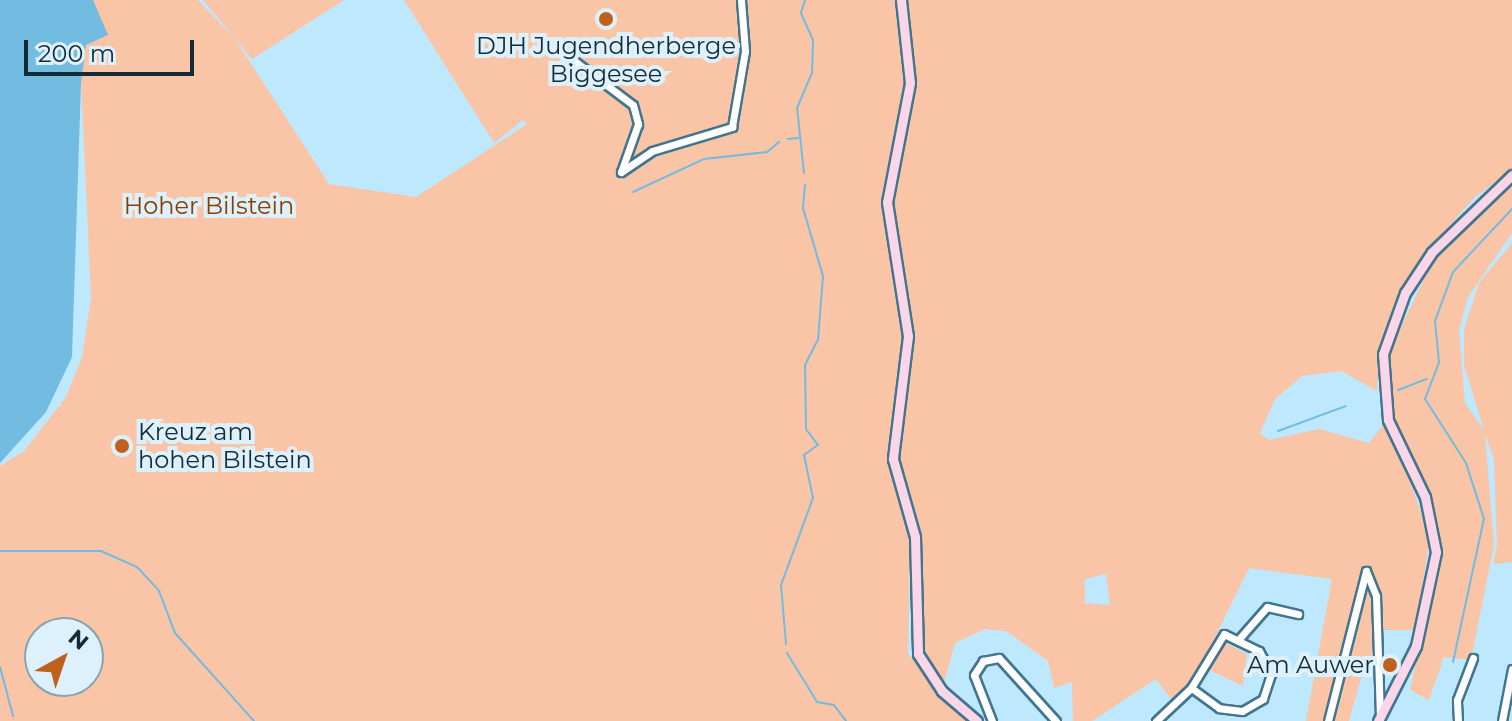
<!DOCTYPE html>
<html>
<head>
<meta charset="utf-8">
<style>
  body { margin:0 }
  #map { position:relative; width:1512px; height:721px; overflow:hidden; background:#bde8fd; font-family:Montserrat,sans-serif }
  div>[style] { position:absolute }
  .green>* { inset:0; background:#fac4a7 }
  .water>* { inset:0; background:#71bce0 }
  .stream>* { height:2px; margin:-1px; padding:0 1px; transform-origin:1px; border-radius:1px; background:#71bce0 }
  .roads { filter:drop-shadow(2px 0 #42758e) drop-shadow(-2px 0 #42758e) drop-shadow(0 2px #42758e) drop-shadow(0 -2px #42758e) }
  .street>* { height:7px; margin:-3.5px; padding:0 3.5px; transform-origin:3.5px; border-radius:3.5px; background:#fff }
  .secondary>* { height:9px; margin:-4.5px; padding:0 4.5px; transform-origin:4.5px; border-radius:4.5px; background:#fad6e8 }
  .dots>* { width:22px; height:22px; translate:-50% -50%; box-sizing:border-box; border:4px solid #dcf1fc; border-radius:50% }
  span { translate:-50% -50%; white-space:nowrap; text-align:center; line-height:1.15; -webkit-text-stroke:8px #dcf1fc; paint-order:stroke }
  .poi-label { font-size:24px; color:#152b35 }
  .left { translate:0 -50%; text-align:left }
  .right { translate:-100% -50%; text-align:right }
  .park-label { font-size:24px; color:#893d00 }
  .north { position:absolute; left:24px; top:617px; width:80px; height:80px; box-sizing:border-box; background:#dcf1fc; border:2px solid #8ca2ac; border-radius:50%; rotate:40deg; font-size:22px; font-weight:700; line-height:32px; text-align:center; color:#152b35 }
  .north::after { content:''; display:block; margin:auto; width:28px; height:36px; background:#c0601d; clip-path:polygon(50% 0,100% 100%,50% 72%,0 100%) }
  .scale { position:absolute; left:24px; top:40px; width:170px; height:36px; box-sizing:border-box; border:4px solid #152b35; border-top:0; padding-left:10px; font-size:24px; line-height:28px; white-space:nowrap; color:#152b35; -webkit-text-stroke:6px #dcf1fc; paint-order:stroke }
</style>
</head>
<body>
<div id="map">
  <div class="green">
    <div style="clip-path:polygon(evenodd,92px 0,198px 0,235px 39px,329px 184px,416px 197px,527px 124px,523px 120px,494px 143px,404px 0,1512px 0,1512px 170px,1475px 197px,1432px 245px,1399px 297px,1379px 351px,1377px 391px,1341px 371px,1302px 376px,1275px 399px,1260px 433px,1269px 440px,1319px 429px,1369px 443px,1384px 424px,1394px 436px,1430px 538px,1415px 630px,1377px 630px,1378px 597px,1366px 571px,1374px 597px,1371px 677px,1362px 675px,1349px 721px,1306px 721px,1332px 579px,1249px 568px,1200px 668px,1173px 702px,1156px 679px,1092px 721px,1073px 721px,1072px 682px,1054px 688px,1048px 661px,1006px 631px,985px 629px,955px 643px,943px 686px,919px 639px,919px 537px,910px 539px,908px 654px,972px 721px,0 721px,0 466px,24px 451px,66px 397px,82px 357px,91px 298px,81px 82px,86px 45px,107px 35px,92px 0,1106px 574px,1110px 605px,1085px 603px,1085px 579px,1106px 574px,92px 0,40px 633px,88px 633px,88px 681px,40px 681px,40px 633px)"></div>
    <div style="clip-path:polygon(203px 0,344px 0,252px 59px)"></div>
    <div style="clip-path:polygon(1512px 182px,1512px 233px,1468px 297px,1459px 330px,1465px 403px,1484px 430px,1464px 365px,1464px 329px,1479px 283px,1512px 243px,1512px 562px,1493px 564px,1497px 545px,1494px 459px,1485px 434px,1494px 545px,1471px 660px,1444px 657px,1429px 700px,1410px 690px,1441px 551px,1435px 515px,1390px 410px,1389px 352px,1436px 254px)"></div>
    <div style="clip-path:polygon(1222px 641px,1247px 654px,1243px 686px,1209px 670px)"></div>
  </div>
  <div class="water">
    <div style="clip-path:polygon(0 0,93px 0,108px 35px,86px 45px,81px 83px,72px 357px,46px 412px,0 463px)"></div>
  </div>
  <div class="stream">
    <div style="left:788px;top:139px;width:10px;rotate:-6deg"></div>
    <div style="left:804px;top:173px;width:65px;rotate:-96.1deg"></div>
    <div style="left:797px;top:108px;width:39px;rotate:-67deg"></div>
    <div style="left:812px;top:72px;width:32px;rotate:-88deg"></div>
    <div style="left:813px;top:40px;width:30px;rotate:-114deg"></div>
    <div style="left:801px;top:13px;width:14px;rotate:-73deg"></div>
    <div style="left:633px;top:192px;width:78px;rotate:-24.9deg"></div>
    <div style="left:704px;top:159px;width:63px;rotate:-6.3deg"></div>
    <div style="left:767px;top:152px;width:16px;rotate:-40deg"></div>
    <div style="left:1398px;top:390px;width:31px;rotate:-21deg"></div>
    <div style="left:1278px;top:431px;width:72px;rotate:-20.2deg"></div>
    <div style="left:0;top:551px;width:101px"></div>
    <div style="left:101px;top:551px;width:39px;rotate:24deg"></div>
    <div style="left:137px;top:567px;width:33px;rotate:47deg"></div>
    <div style="left:159px;top:591px;width:45px;rotate:69.1deg"></div>
    <div style="left:175px;top:633px;width:118px;rotate:48.1deg"></div>
    <div style="left:786px;top:644px;width:59px;rotate:-94.8deg"></div>
    <div style="left:781px;top:585px;width:93px;rotate:-69.8deg"></div>
    <div style="left:813px;top:498px;width:44px;rotate:-101.8deg"></div>
    <div style="left:804px;top:455px;width:17px;rotate:-36deg"></div>
    <div style="left:818px;top:445px;width:20px;rotate:-127deg"></div>
    <div style="left:806px;top:429px;width:64px;rotate:-90.9deg"></div>
    <div style="left:805px;top:365px;width:28px;rotate:-63deg"></div>
    <div style="left:818px;top:340px;width:64px;rotate:-85.5deg"></div>
    <div style="left:823px;top:276px;width:71px;rotate:-106.4deg"></div>
    <div style="left:803px;top:208px;width:23px;rotate:-85deg"></div>
    <div style="left:787px;top:653px;width:57px;rotate:58.5deg"></div>
    <div style="left:817px;top:702px;width:17px;rotate:10deg"></div>
    <div style="left:834px;top:705px;width:20px;rotate:53deg"></div>
    <div style="left:1453px;top:662px;width:146px;rotate:-77.8deg"></div>
    <div style="left:1484px;top:519px;width:59px;rotate:-107.8deg"></div>
    <div style="left:1466px;top:463px;width:76px;rotate:-122.6deg"></div>
    <div style="left:1425px;top:399px;width:40px;rotate:-69deg"></div>
    <div style="left:1439px;top:362px;width:41px;rotate:-95.6deg"></div>
    <div style="left:1435px;top:321px;width:52px;rotate:-69.8deg"></div>
    <div style="left:1453px;top:272px;width:86px;rotate:-46.9deg"></div>
    <div style="left:0;top:667px;width:51px;rotate:75.1deg"></div>
  </div>
  <div class="roads">
    <div class="street">
      <div style="left:560px;top:50px;width:91px;rotate:37deg"></div>
      <div style="left:633px;top:105px;width:20px;rotate:75deg"></div>
      <div style="left:638px;top:124px;width:51px;rotate:109.5deg"></div>
      <div style="left:621px;top:172px;width:37px;rotate:-34deg"></div>
      <div style="left:652px;top:151px;width:84px;rotate:-16.7deg"></div>
      <div style="left:732px;top:127px;width:77px;rotate:-80.3deg"></div>
      <div style="left:745px;top:51px;width:51px;rotate:-94.5deg"></div>
      <div style="left:1238px;top:640px;width:44px;rotate:-48.7deg"></div>
      <div style="left:1267px;top:607px;width:32px;rotate:13deg"></div>
      <div style="left:992px;top:721px;width:49px;rotate:-111.4deg"></div>
      <div style="left:974px;top:675px;width:17px;rotate:-57deg"></div>
      <div style="left:983px;top:661px;width:16px;rotate:-11deg"></div>
      <div style="left:999px;top:658px;width:85px;rotate:47.9deg"></div>
      <div style="left:1156px;top:721px;width:48px;rotate:-43.3deg"></div>
      <div style="left:1191px;top:688px;width:63px;rotate:-58.6deg"></div>
      <div style="left:1224px;top:634px;width:39px;rotate:26deg"></div>
      <div style="left:1259px;top:651px;width:26px;rotate:62deg"></div>
      <div style="left:1271px;top:674px;width:26px;rotate:108deg"></div>
      <div style="left:1263px;top:699px;width:24px;rotate:150deg"></div>
      <div style="left:1242px;top:711px;width:23px;rotate:-173deg"></div>
      <div style="left:1219px;top:708px;width:34px;rotate:-144deg"></div>
      <div style="left:1328px;top:721px;width:155px;rotate:-75.8deg"></div>
      <div style="left:1366px;top:571px;width:27px;rotate:68deg"></div>
      <div style="left:1376px;top:596px;width:123px;rotate:88.1deg"></div>
      <div style="left:1458px;top:721px;width:21px;rotate:-93deg"></div>
      <div style="left:1457px;top:700px;width:45px;rotate:-69.1deg"></div>
      <div style="left:1502px;top:721px;width:53px;rotate:-79.1deg"></div>
    </div>
    <div class="secondary">
      <div style="left:901px;top:0;width:83px;rotate:83.8deg"></div>
      <div style="left:910px;top:83px;width:121px;rotate:100.9deg"></div>
      <div style="left:887px;top:202px;width:136px;rotate:81.1deg"></div>
      <div style="left:908px;top:336px;width:124px;rotate:97deg"></div>
      <div style="left:893px;top:459px;width:81px;rotate:74.2deg"></div>
      <div style="left:915px;top:537px;width:117px;rotate:88.5deg"></div>
      <div style="left:918px;top:654px;width:44px;rotate:57deg"></div>
      <div style="left:942px;top:691px;width:46px;rotate:40.6deg"></div>
      <div style="left:1378px;top:721px;width:84px;rotate:-63.1deg"></div>
      <div style="left:1416px;top:646px;width:96px;rotate:-78deg"></div>
      <div style="left:1436px;top:552px;width:56px;rotate:-101.3deg"></div>
      <div style="left:1425px;top:497px;width:85px;rotate:-115.7deg"></div>
      <div style="left:1388px;top:420px;width:66px;rotate:-94.3deg"></div>
      <div style="left:1383px;top:354px;width:65px;rotate:-70.2deg"></div>
      <div style="left:1405px;top:293px;width:49px;rotate:-56.6deg"></div>
      <div style="left:1432px;top:252px;width:111px;rotate:-43.9deg"></div>
    </div>
  </div>
  <div class="dots">
    <div style="left:606px;top:19px;background:#c0601d"></div>
    <div style="left:122px;top:446px;background:#c0601d"></div>
    <div style="left:1390px;top:665px;background:#c0601d"></div>
  </div>
  <div class="poi-label">
    <span style="left:606px;top:60px">DJH Jugendherberge<br>Biggesee</span>
    <span class="left" style="left:138px;top:446px">Kreuz am<br>hohen Bilstein</span>
    <span class="right" style="left:1374px;top:665px">Am Auwer</span>
  </div>
  <div class="park-label">
    <span style="left:209px;top:206px">Hoher Bilstein</span>
  </div>
  <div class="north">N</div>
  <div class="scale">200 m</div>
</div>
</body>
</html>
